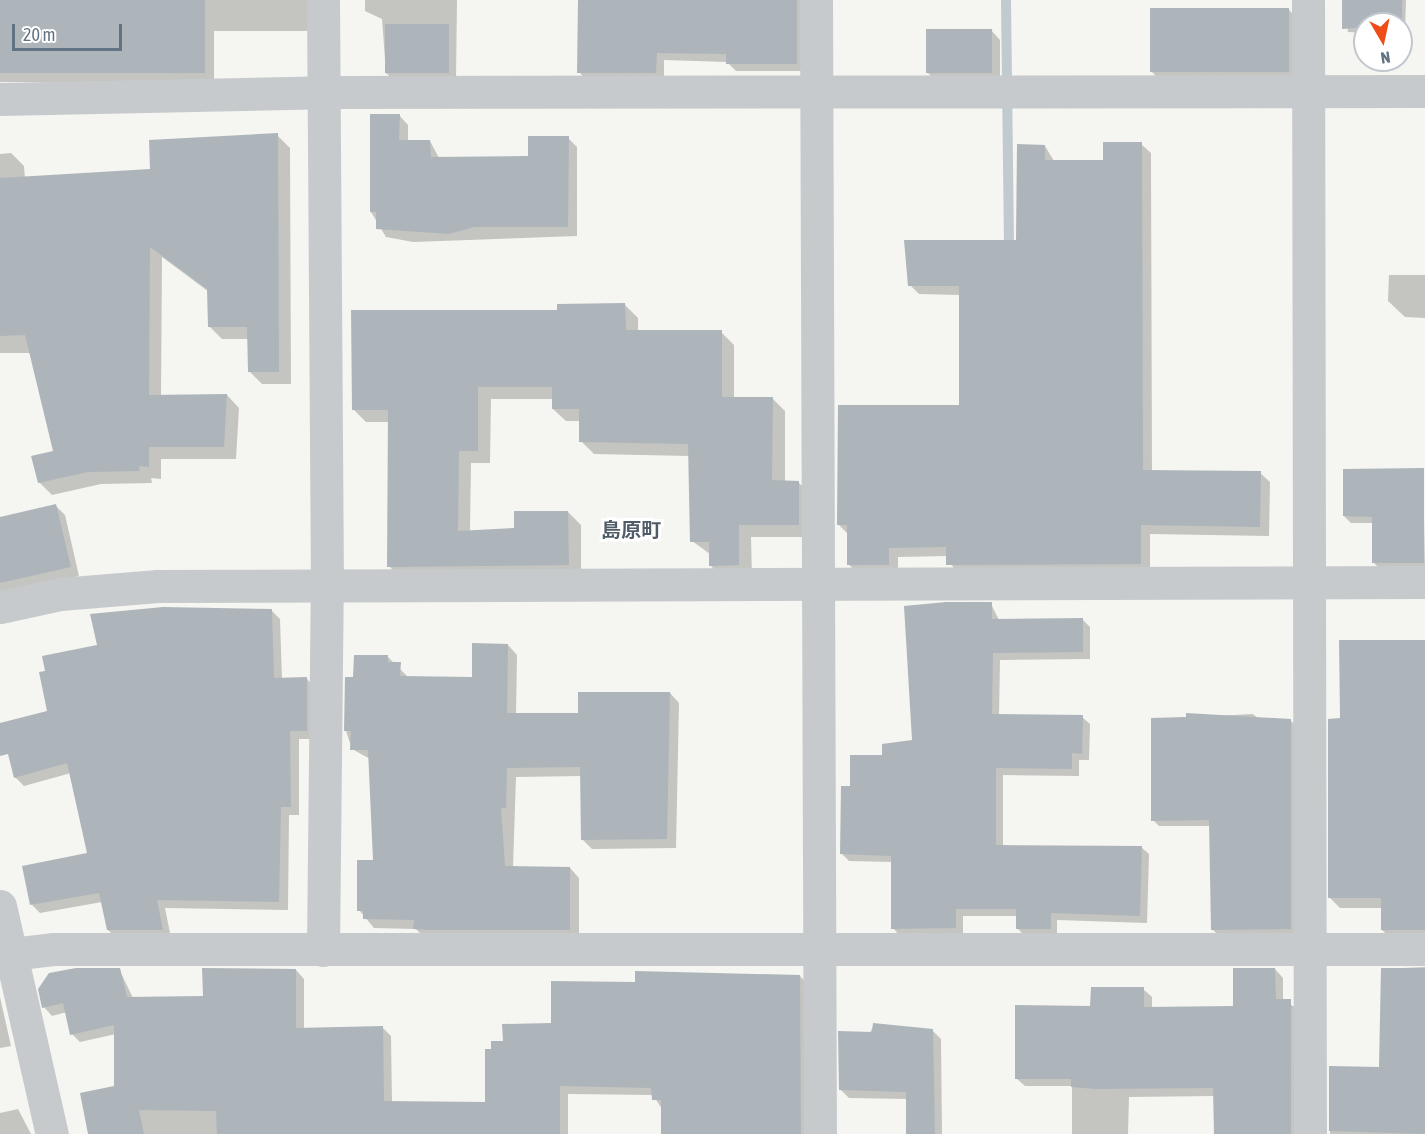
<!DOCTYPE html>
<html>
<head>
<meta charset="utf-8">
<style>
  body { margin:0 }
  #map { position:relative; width:1425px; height:1134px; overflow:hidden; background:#f5f5f1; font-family:"Asap Condensed","Noto Sans JP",sans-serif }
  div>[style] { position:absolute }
  .shadow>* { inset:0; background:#0003 }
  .stream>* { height:10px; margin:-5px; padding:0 5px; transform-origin:5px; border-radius:5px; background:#c0cacf }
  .building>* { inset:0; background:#adb5ba; transform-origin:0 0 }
  .street>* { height:33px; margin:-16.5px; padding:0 16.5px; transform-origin:16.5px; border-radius:16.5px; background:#c7cacd }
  span { translate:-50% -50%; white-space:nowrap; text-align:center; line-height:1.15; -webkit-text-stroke:6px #fff; paint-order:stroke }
  .quarter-label { font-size:20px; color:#505d69; font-weight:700 }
  .north { position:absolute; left:1353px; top:12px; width:60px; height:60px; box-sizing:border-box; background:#fff; border:2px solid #c0c7ce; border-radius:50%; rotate:171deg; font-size:16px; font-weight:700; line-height:24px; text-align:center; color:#627484 }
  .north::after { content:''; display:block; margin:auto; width:21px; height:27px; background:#ee4d17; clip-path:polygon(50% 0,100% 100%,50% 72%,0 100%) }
  .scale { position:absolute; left:12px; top:24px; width:110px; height:27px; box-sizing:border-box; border:3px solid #627484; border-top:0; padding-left:8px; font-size:18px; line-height:21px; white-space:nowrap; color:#627484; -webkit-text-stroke:4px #fff; paint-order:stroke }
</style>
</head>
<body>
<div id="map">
  <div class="shadow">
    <div style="clip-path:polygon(0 0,313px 0,313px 31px,214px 31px,214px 82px,0 82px)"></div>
    <div style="clip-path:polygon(365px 0,457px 0,456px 81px,395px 81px,386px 73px,382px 19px,365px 11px)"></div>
    <div style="clip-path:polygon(578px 0,806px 0,805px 71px,736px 71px,727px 62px,664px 60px,664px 81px,587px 81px,579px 72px)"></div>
    <div style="clip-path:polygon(1344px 0,1406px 0,1405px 33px,1401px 24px,1365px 24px,1365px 33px,1348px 32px)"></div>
    <div style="clip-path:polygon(1289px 10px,1298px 19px,1298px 81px,1161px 81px,1152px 72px)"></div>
    <div style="clip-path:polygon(991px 30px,1000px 40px,1000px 81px,936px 81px,927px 72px)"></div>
    <div style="clip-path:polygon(399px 115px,408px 125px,408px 141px,430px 141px,439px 158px,529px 158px,568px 138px,577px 147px,577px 236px,413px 242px,386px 237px,371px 212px)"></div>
    <div style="clip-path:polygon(277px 135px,290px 148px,291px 384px,262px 384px,249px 371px,249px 339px,222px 339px,210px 327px,209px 292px,162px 257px,161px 396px,227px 395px,239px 408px,236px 459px,161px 459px,161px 479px,151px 478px,152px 483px,101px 484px,52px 495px,39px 482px,55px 452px,31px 353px,0 353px,0 154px,11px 153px,24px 166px,25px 179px,151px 170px)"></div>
    <div style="clip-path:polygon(1141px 144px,1151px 153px,1152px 471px,1260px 473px,1270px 482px,1269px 536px,1150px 534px,1150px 573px,957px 574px,947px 556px,898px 557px,898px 574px,858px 573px,848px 564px,848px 534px,838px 524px,961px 407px,960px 295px,919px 294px,910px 285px,1018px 242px,1045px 146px,1054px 161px,1105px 161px)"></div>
    <div style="clip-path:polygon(1389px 275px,1425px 275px,1425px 318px,1405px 317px,1388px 301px)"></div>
    <div style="clip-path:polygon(625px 305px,638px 318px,638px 332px,721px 332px,734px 345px,734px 398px,772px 398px,785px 411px,785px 482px,798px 482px,811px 495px,811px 537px,751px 537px,752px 578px,723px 578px,710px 565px,710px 554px,692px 541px,690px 456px,594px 454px,581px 441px,581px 421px,566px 421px,553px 409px,553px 399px,491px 399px,490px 463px,471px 463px,470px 531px,516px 529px,568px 512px,581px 525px,581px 577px,402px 579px,389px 566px,389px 422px,366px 422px,353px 409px,559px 311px)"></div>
    <div style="clip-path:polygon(1423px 469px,1425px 567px,1381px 570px,1374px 563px,1373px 523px,1351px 523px,1344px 516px)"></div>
    <div style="clip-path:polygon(56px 506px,65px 515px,79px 576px,0 594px,0 519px)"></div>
    <div style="clip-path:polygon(991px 604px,999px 620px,1082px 619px,1090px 627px,1090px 659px,1000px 660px,999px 716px,1082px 717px,1090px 724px,1089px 760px,1079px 760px,1079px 776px,1003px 775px,1003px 847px,1141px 847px,1149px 854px,1147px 923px,1057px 920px,1057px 936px,1025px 936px,1018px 929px,1018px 916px,963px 916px,963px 935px,900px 936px,893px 928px,893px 862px,849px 861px,841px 853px,852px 787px,884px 757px,913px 742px)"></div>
    <div style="clip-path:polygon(271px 610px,280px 619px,282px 679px,307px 679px,315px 688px,315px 739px,299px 739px,299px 815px,289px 815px,288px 910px,165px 908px,171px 938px,117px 938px,108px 930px,102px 902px,40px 913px,32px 905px,89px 854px,71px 773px,24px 786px,15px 777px,0 724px,49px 713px)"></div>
    <div style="clip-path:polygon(1425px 642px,1425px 942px,1393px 940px,1382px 930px,1382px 908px,1340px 908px,1330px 898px,1341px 720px)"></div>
    <div style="clip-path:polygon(508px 645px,517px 655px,516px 715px,579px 714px,670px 693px,679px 703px,676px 848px,592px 849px,582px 839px,582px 776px,516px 777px,513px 867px,570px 868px,579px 878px,579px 939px,425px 938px,416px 929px,374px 928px,359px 910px,375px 862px,370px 759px,352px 749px,346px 731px,355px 679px,388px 657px,409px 678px,473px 679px)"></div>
    <div style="clip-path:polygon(1253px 714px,1260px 720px,1290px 720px,1296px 726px,1296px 934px,1219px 936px,1213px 930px,1210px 826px,1159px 826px,1153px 820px,1152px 719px)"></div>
    <div style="clip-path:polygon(1425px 967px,1425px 1134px,1330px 1134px,1330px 1067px,1381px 1068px,1382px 969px)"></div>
    <div style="clip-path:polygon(119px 969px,133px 998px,204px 997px,296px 970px,304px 979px,304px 1029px,382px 1027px,391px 1036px,392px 1102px,487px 1104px,492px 1051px,637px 983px,800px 976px,808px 985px,809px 1134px,662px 1134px,662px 1109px,653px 1095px,568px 1094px,568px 1134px,89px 1134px,116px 1088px,116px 1034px,80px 1042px,72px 1034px,67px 1012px,52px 1016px,44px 1007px)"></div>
    <div style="clip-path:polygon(1275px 969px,1283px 978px,1283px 1001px,1299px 1009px,1299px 1134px,1215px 1134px,1214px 1096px,1129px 1097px,1128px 1134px,1072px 1134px,1072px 1086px,1025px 1086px,1016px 1078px,1092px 1008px,1143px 989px,1152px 997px,1152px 1009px,1235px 1008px)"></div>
    <div style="clip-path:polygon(0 997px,11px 1046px,0 1048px)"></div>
    <div style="clip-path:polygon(874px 1025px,932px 1030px,941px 1039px,942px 1134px,908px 1134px,908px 1099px,849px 1098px,840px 1089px)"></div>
    <div style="clip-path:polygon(18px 1109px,31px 1134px,0 1134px,0 1113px)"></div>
  </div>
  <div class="stream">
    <div style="left:1006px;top:0;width:252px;rotate:89.3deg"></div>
  </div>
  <div class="building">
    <div style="left:0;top:0;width:205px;height:73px"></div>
    <div style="clip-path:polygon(578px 0,797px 0,797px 64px,726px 64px,726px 54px,657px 53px,656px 73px,577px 73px)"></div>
    <div style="clip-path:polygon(1342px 0,1402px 0,1402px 29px,1401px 24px,1342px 29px)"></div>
    <div style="left:1150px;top:8px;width:139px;height:64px"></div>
    <div style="left:449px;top:24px;width:49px;height:64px;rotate:90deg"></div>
    <div style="left:926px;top:29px;width:66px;height:44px"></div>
    <div style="clip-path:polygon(370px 114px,400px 114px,399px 140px,430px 140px,431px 157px,528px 156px,528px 136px,569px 136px,568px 227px,474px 227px,449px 234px,376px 229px,376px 212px,370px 212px)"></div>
    <div style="clip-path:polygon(278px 133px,279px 372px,248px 372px,247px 327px,208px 327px,207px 289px,150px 247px,149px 395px,227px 394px,224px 447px,149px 447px,149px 467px,139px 466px,140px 471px,88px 472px,38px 483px,31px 456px,53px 451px,25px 335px,0 336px,0 178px,150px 169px,149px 140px)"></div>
    <div style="clip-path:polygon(1103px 142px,1142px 142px,1143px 470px,1261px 471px,1260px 527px,1141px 525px,1141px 564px,946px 565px,946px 547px,889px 548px,889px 565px,847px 565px,847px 525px,837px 525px,838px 405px,959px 405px,959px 286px,908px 286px,904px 240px,1016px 240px,1017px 144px,1045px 145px,1045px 160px,1103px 160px)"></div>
    <div style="clip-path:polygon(625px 303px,626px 330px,722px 330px,722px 397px,773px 397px,772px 480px,799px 481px,799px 525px,739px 525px,739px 565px,709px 566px,709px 542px,690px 542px,688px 444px,579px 442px,579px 409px,552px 409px,552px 387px,478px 387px,478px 451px,459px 451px,458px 531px,514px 528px,514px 511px,568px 511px,569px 565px,387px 567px,388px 410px,352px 410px,351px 310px,557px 310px,557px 304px)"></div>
    <div style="clip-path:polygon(1424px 468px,1424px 563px,1372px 563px,1372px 517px,1343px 516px,1343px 469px)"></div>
    <div style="clip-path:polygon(56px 504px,71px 567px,0 583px,0 517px)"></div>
    <div style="clip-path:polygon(946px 602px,992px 602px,992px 619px,1083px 618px,1083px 652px,993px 653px,992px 714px,1083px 715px,1082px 754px,1072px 753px,1072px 769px,996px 768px,996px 845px,1142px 846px,1140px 916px,1051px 913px,1051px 929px,1016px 929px,1016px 909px,956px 909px,956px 928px,891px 929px,891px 856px,840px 854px,841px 786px,850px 786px,850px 755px,882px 755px,882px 744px,912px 740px,904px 606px)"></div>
    <div style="clip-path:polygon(163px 607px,272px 609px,274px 678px,307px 677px,307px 731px,290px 731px,291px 807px,281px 807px,279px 902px,157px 900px,163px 930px,107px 930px,99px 893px,30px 905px,22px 866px,87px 853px,67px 763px,14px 778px,8px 754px,0 756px,0 723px,47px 711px,39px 672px,45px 671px,42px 656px,97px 645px,90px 614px)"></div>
    <div style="clip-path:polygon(1339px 640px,1425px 640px,1425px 930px,1381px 930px,1381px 898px,1328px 898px,1328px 719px,1340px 718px)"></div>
    <div style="clip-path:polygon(472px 643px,508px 644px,507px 713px,578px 713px,578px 692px,670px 692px,667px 839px,581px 840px,580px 767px,507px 768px,506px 808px,501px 808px,505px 866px,570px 867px,570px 930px,427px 930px,413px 929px,414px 920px,363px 919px,363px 911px,357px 911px,357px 860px,373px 860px,368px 750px,350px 750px,351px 731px,344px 731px,345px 677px,353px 677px,354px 655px,388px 655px,388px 662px,401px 662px,400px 676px,472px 677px)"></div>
    <div style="clip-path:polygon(1186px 713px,1291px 719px,1291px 929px,1211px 930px,1209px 820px,1151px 821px,1151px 718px,1186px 717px)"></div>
    <div style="clip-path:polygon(76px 968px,120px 968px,127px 997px,203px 996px,202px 968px,296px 969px,296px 1028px,383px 1026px,384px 1101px,485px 1102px,485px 1049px,491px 1049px,491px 1041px,503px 1041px,502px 1024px,551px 1023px,551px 981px,635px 982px,635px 971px,800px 975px,801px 1134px,661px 1134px,661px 1100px,652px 1100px,651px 1088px,560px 1086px,560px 1134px,217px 1134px,216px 1111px,139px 1110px,144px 1134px,88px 1134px,80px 1093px,114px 1086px,114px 1025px,70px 1035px,63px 1003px,42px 1008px,38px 989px,49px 973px)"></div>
    <div style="clip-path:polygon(1233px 968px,1275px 968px,1276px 999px,1291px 999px,1291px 1134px,1214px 1134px,1213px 1088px,1095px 1089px,1071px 1087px,1071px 1079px,1015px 1079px,1015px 1005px,1090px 1006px,1091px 987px,1144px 987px,1144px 1007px,1233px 1006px)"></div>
    <div style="clip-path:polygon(1381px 968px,1425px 968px,1425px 1134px,1329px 1131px,1329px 1066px,1379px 1067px)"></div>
    <div style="clip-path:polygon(873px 1023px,933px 1029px,935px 1134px,906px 1134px,906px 1092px,839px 1090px,838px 1031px,872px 1032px)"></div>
  </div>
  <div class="street">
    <div style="left:816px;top:0;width:1134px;rotate:89.8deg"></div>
    <div style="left:1308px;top:0;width:1134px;rotate:89.9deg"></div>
    <div style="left:0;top:99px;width:323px;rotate:-1.2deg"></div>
    <div style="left:323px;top:92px;width:1102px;rotate:-0.05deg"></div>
    <div style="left:0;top:607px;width:61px;rotate:-12.2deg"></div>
    <div style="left:60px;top:594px;width:98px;rotate:-4.7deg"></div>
    <div style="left:158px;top:586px;width:1267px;rotate:-0.18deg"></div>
    <div style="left:0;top:906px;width:234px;rotate:77.2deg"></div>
    <div style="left:323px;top:950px;width:363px;rotate:-89.4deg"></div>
    <div style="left:327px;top:587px;width:587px;rotate:-90.39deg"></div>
    <div style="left:11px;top:954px;width:42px;rotate:-6.8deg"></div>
    <div style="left:53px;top:949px;width:1372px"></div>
  </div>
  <div class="quarter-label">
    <span style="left:631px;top:529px">島原町</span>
  </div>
  <div class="north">N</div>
  <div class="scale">20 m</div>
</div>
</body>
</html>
